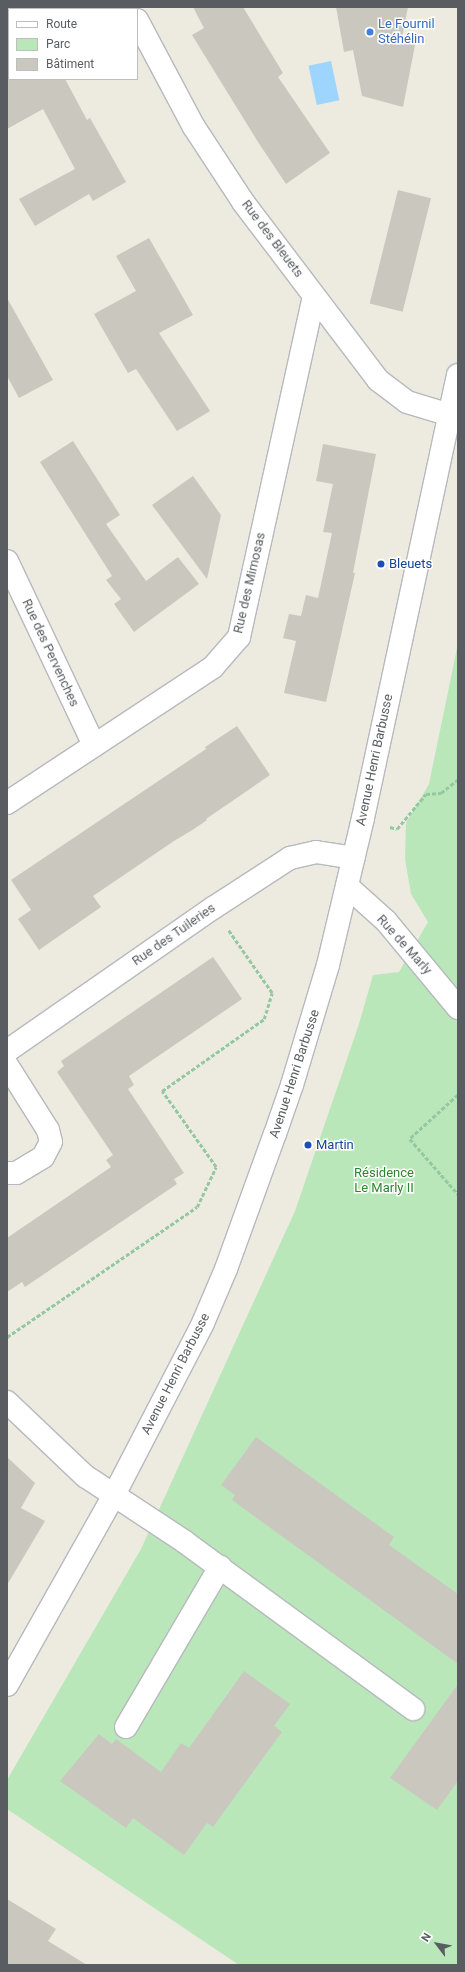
<!DOCTYPE html>
<html>
<head>
<meta charset="utf-8">
<style>
  body { margin:0 }
  #map { position:relative; width:465px; height:1972px; overflow:hidden; background:#edeae0; font-family:Roboto,sans-serif }
  div>[style] { position:absolute }
  .green>* { inset:0; background:#bae7ba }
  .water>* { inset:0; background:#9ed5ff; transform-origin:0 0 }
  .building>* { inset:0; background:#cac7bf; transform-origin:0 0 }
  .path>* { height:2.5px; margin-top:-1.25px; transform-origin:0; background:repeating-linear-gradient(90deg,#93c8a1 0 4px,transparent 0 6px) }
  .roads { filter:drop-shadow(1px 0 #b6b9be) drop-shadow(-1px 0 #b6b9be) drop-shadow(0 1px #b6b9be) drop-shadow(0 -1px #b6b9be) }
  .minor>* { height:22px; margin:-11px; padding:0 11px; transform-origin:11px; border-radius:11px; background:#fff }
  .dots>* { width:11px; height:11px; translate:-50% -50%; box-sizing:border-box; border:2px solid #fff; border-radius:50% }
  span { translate:-50% -50%; white-space:nowrap; text-align:center; line-height:1.15; -webkit-text-stroke:3px #fff; paint-order:stroke }
  .shop-label { font-size:13px; color:#366cbe }
  .left { translate:0 -50%; text-align:left }
  .street-label { font-size:13px; color:#595d62 }
  .transit-label { font-size:13px; color:#164399 }
  .park-label { font-size:13px; color:#2e8531 }
  .frame { position:absolute; inset:0; border:8px solid #595d62; pointer-events:none }
  .legend { position:absolute; left:8px; top:8px; width:130px; height:72px; box-sizing:border-box; background:#fff; border:1px solid #bdbec0; margin:0; padding:5px 7px; list-style:none; font-size:12px; color:#595d62 }
  .legend li { display:flex; align-items:center; gap:8px; height:20px }
  .legend b { width:20px; border:1px solid #bdbec0 }
  .north { position:absolute; left:417px; top:1924px; width:40px; height:40px; -webkit-text-stroke:3px #fff; paint-order:stroke; rotate:302deg; font-size:11px; font-weight:700; line-height:16px; text-align:center; color:#595d62 }
  .north::after { content:''; display:block; margin:auto; width:14px; height:18px; background:#595d62; clip-path:polygon(50% 0,100% 100%,50% 72%,0 100%) }
</style>
</head>
<body>
<div id="map">
  <div class="green">
    <div style="clip-path:polygon(458px 643px,458px 1965px,239px 1965px,7px 1809px,7px 1780px,141px 1549px,295px 1211px,359px 1024px,373px 975px,399px 972px,428px 922px,411px 894px,405px 859px,406px 823px,429px 784px)"></div>
  </div>
  <div class="water">
    <div style="left:331px;top:61px;width:40px;height:23px;rotate:78deg"></div>
  </div>
  <div class="building">
    <div style="clip-path:polygon(193px 7px,243px 7px,283px 73px,278px 77px,330px 153px,286px 184px,258px 142px,192px 35px,204px 28px)"></div>
    <div style="clip-path:polygon(336px 7px,408px 7px,402px 37px,416px 40px,403px 107px,362px 96px,353px 50px,344px 52px)"></div>
    <div style="clip-path:polygon(7px 79px,65px 79px,87px 120px,90px 118px,126px 182px,93px 201px,89px 194px,35px 226px,19px 199px,75px 169px,43px 109px,7px 129px)"></div>
    <div style="left:398px;top:190px;width:34px;height:117px;rotate:14deg"></div>
    <div style="clip-path:polygon(149px 238px,193px 315px,159px 333px,210px 411px,177px 431px,136px 369px,128px 373px,94px 314px,136px 291px,116px 256px)"></div>
    <div style="clip-path:polygon(7px 298px,53px 380px,19px 398px,7px 376px)"></div>
    <div style="clip-path:polygon(73px 441px,120px 515px,106px 524px,146px 581px,178px 557px,199px 584px,134px 632px,114px 604px,121px 599px,106px 580px,112px 576px,40px 462px)"></div>
    <div style="clip-path:polygon(323px 444px,376px 454px,353px 573px,355px 573px,326px 702px,284px 693px,296px 641px,283px 638px,289px 614px,301px 616px,306px 595px,318px 598px,332px 533px,323px 532px,333px 484px,316px 481px)"></div>
    <div style="clip-path:polygon(193px 476px,221px 515px,207px 579px,152px 505px)"></div>
    <div style="clip-path:polygon(237px 726px,270px 775px,206px 819px,207px 820px,194px 829px,174px 841px,93px 896px,101px 907px,39px 950px,18px 919px,31px 910px,11px 880px,206px 749px,205px 747px)"></div>
    <div style="clip-path:polygon(213px 957px,242px 999px,129px 1076px,134px 1085px,128px 1089px,184px 1173px,174px 1179px,177px 1184px,25px 1287px,22px 1282px,7px 1292px,7px 1238px,111px 1167px,106px 1160px,113px 1155px,57px 1072px,64px 1066px,61px 1061px)"></div>
    <div style="clip-path:polygon(256px 1437px,394px 1537px,389px 1545px,458px 1594px,458px 1664px,232px 1500px,235px 1495px,221px 1485px)"></div>
    <div style="clip-path:polygon(7px 1457px,35px 1483px,21px 1508px,45px 1521px,7px 1585px)"></div>
    <div style="clip-path:polygon(244px 1671px,290px 1704px,274px 1726px,282px 1732px,213px 1827px,207px 1823px,184px 1855px,133px 1818px,126px 1828px,60px 1781px,99px 1734px,112px 1744px,116px 1739px,161px 1772px,181px 1743px,189px 1748px)"></div>
    <div style="clip-path:polygon(458px 1684px,458px 1781px,437px 1810px,390px 1778px)"></div>
    <div style="clip-path:polygon(7px 1899px,56px 1929px,48px 1941px,87px 1965px,7px 1965px)"></div>
  </div>
  <div class="path">
    <div style="left:390px;top:827px;width:7px;rotate:16deg"></div>
    <div style="left:397px;top:829px;width:45px;rotate:-50.4deg"></div>
    <div style="left:426px;top:794px;width:15px;rotate:-4deg"></div>
    <div style="left:441px;top:793px;width:22px;rotate:-39deg"></div>
    <div style="left:458px;top:1095px;width:65px;rotate:137.5deg"></div>
    <div style="left:410px;top:1139px;width:73px;rotate:48.9deg"></div>
    <div style="left:7px;top:1337px;width:230px;rotate:-34.4deg"></div>
    <div style="left:197px;top:1207px;width:44px;rotate:-64.6deg"></div>
    <div style="left:216px;top:1167px;width:93px;rotate:-125.4deg"></div>
    <div style="left:162px;top:1091px;width:125px;rotate:-35.2deg"></div>
    <div style="left:264px;top:1019px;width:27px;rotate:-73deg"></div>
    <div style="left:272px;top:993px;width:77px;rotate:-124.9deg"></div>
  </div>
  <div class="roads">
    <div class="minor">
      <div style="left:137px;top:20px;width:121px;rotate:62deg"></div>
      <div style="left:194px;top:127px;width:90px;rotate:56.8deg"></div>
      <div style="left:243px;top:202px;width:223px;rotate:52.8deg"></div>
      <div style="left:378px;top:380px;width:36px;rotate:37deg"></div>
      <div style="left:407px;top:402px;width:45px;rotate:16.8deg"></div>
      <div style="left:7px;top:561px;width:204px;rotate:64.7deg"></div>
      <div style="left:7px;top:803px;width:247px;rotate:-33.4deg"></div>
      <div style="left:213px;top:667px;width:40px;rotate:-49deg"></div>
      <div style="left:239px;top:637px;width:348px;rotate:-77.6deg"></div>
      <div style="left:347px;top:886px;width:52px;rotate:41.9deg"></div>
      <div style="left:386px;top:921px;width:113px;rotate:50.4deg"></div>
      <div style="left:7px;top:1051px;width:251px;rotate:-34.8deg"></div>
      <div style="left:213px;top:908px;width:92px;rotate:-33deg"></div>
      <div style="left:290px;top:858px;width:27px;rotate:-13deg"></div>
      <div style="left:316px;top:852px;width:38px;rotate:9deg"></div>
      <div style="left:7px;top:1065px;width:77px;rotate:57.8deg"></div>
      <div style="left:48px;top:1130px;width:12px;rotate:76deg"></div>
      <div style="left:51px;top:1142px;width:17px;rotate:118deg"></div>
      <div style="left:43px;top:1157px;width:31px;rotate:149deg"></div>
      <div style="left:16px;top:1173px;width:9px;rotate:180deg"></div>
      <div style="left:7px;top:1402px;width:108px;rotate:43.5deg"></div>
      <div style="left:85px;top:1476px;width:120px;rotate:33.4deg"></div>
      <div style="left:185px;top:1542px;width:283px;rotate:36.2deg"></div>
      <div style="left:7px;top:1685px;width:218px;rotate:-60.6deg"></div>
      <div style="left:114px;top:1495px;width:194px;rotate:-62.6deg"></div>
      <div style="left:203px;top:1323px;width:59px;rotate:-66.9deg"></div>
      <div style="left:226px;top:1269px;width:144px;rotate:-70.1deg"></div>
      <div style="left:275px;top:1134px;width:52px;rotate:-70.9deg"></div>
      <div style="left:292px;top:1085px;width:125px;rotate:-73.3deg"></div>
      <div style="left:328px;top:965px;width:151px;rotate:-76.6deg"></div>
      <div style="left:363px;top:818px;width:453px;rotate:-77.9deg"></div>
      <div style="left:126px;top:1727px;width:186px;rotate:-59.6deg"></div>
    </div>
  </div>
  <div class="dots">
    <div style="left:370px;top:32px;background:#3f7fe0"></div>
    <div style="left:381px;top:564px;background:#1a4fb4"></div>
    <div style="left:308px;top:1145px;background:#1a4fb4"></div>
  </div>
  <div class="shop-label">
    <span class="left" style="left:378px;top:32px">Le Fournil<br>Stéhélin</span>
  </div>
  <div class="street-label">
    <span style="left:272px;top:239px;rotate:53deg">Rue des Bleuets</span>
    <span style="left:250px;top:583px;rotate:-77deg">Rue des Mimosas</span>
    <span style="left:50px;top:653px;rotate:65deg">Rue des Pervenches</span>
    <span style="left:375px;top:760px;rotate:-78deg">Avenue Henri Barbusse</span>
    <span style="left:174px;top:935px;rotate:-35deg">Rue des Tuileries</span>
    <span style="left:404px;top:945px;rotate:48deg">Rue de Marly</span>
    <span style="left:295px;top:1074px;rotate:-72deg">Avenue Henri Barbusse</span>
    <span style="left:176px;top:1374px;rotate:-63deg">Avenue Henri Barbusse</span>
  </div>
  <div class="transit-label">
    <span class="left" style="left:389px;top:564px">Bleuets</span>
    <span class="left" style="left:316px;top:1145px">Martin</span>
  </div>
  <div class="park-label">
    <span style="left:384px;top:1181px">Résidence<br>Le Marly II</span>
  </div>
  <div class="frame"></div>
  <ul class="legend">
  <li><b style="height:5px;background:#fff"></b>Route</li>
  <li><b style="height:11px;background:#bae7ba"></b>Parc</li>
  <li><b style="height:11px;background:#cac7bf"></b>Bâtiment</li>
  </ul>
  <div class="north">N</div>
</div>
</body>
</html>
